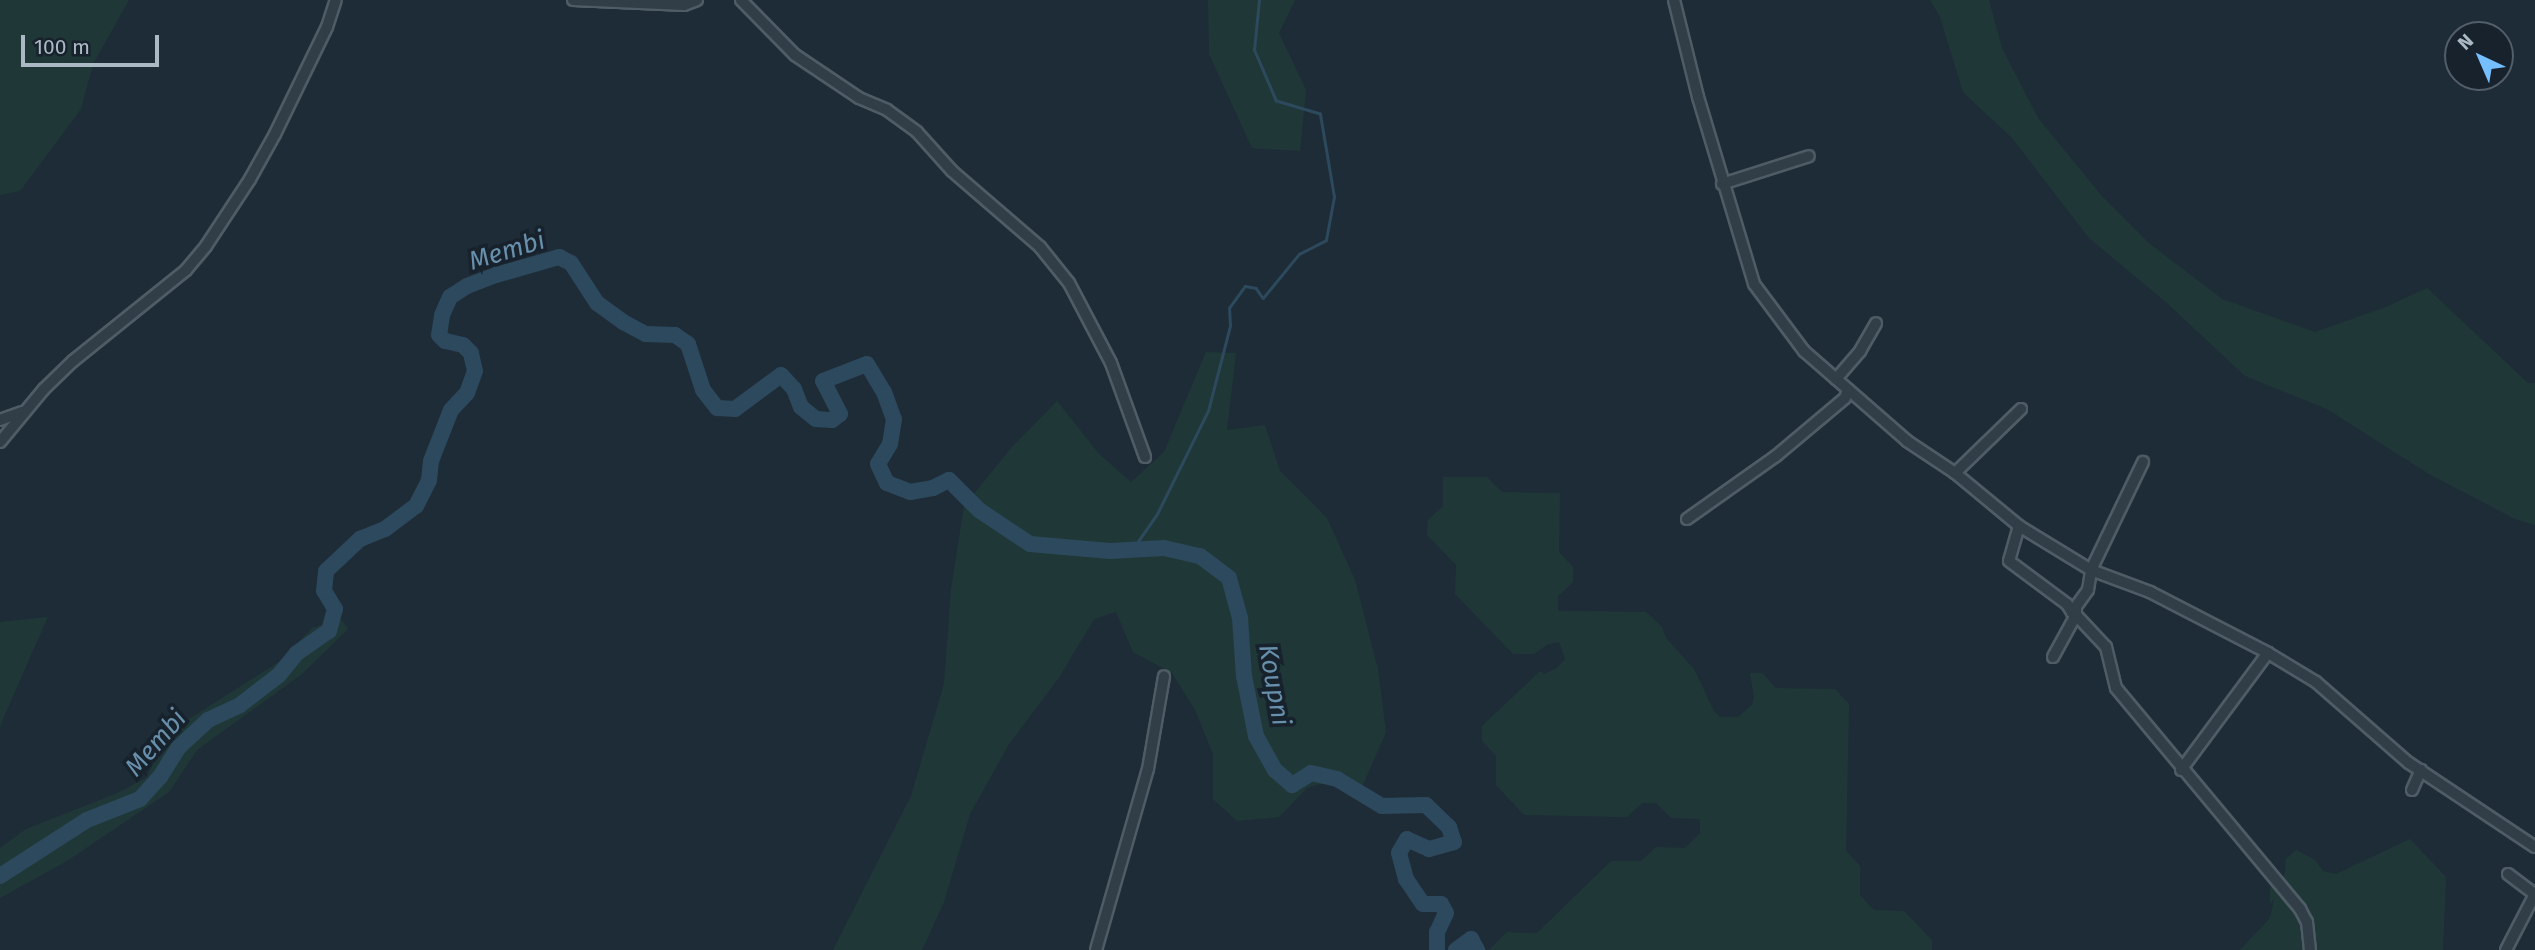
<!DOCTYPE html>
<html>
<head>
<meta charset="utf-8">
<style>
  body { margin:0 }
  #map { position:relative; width:2535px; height:950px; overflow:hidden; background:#1e2c37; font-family:"Fira Sans",sans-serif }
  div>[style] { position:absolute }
  .green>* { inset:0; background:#1f3837 }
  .stream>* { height:2.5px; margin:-1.25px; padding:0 1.25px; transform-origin:1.25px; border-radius:1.25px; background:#2d495d }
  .river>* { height:16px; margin:-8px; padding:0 8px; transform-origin:8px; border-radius:8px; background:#2d495d }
  .roads { filter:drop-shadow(2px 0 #4f5c66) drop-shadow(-2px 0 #4f5c66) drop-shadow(0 2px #4f5c66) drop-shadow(0 -2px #4f5c66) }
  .minor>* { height:10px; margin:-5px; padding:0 5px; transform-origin:5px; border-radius:5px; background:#313e47 }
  span { translate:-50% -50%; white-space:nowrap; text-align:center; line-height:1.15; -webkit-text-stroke:7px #17222c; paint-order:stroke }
  .water-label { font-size:26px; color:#688fab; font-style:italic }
  .north { position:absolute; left:2444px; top:21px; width:70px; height:70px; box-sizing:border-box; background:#17222c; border:2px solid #525e69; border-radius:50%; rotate:316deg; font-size:19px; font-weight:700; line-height:28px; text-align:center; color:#abb9c5 }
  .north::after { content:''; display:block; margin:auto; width:24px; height:32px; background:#76bfff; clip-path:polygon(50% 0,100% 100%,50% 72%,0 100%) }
  .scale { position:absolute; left:21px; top:35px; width:138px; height:32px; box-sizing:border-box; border:4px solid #abb9c5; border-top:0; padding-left:9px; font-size:21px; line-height:24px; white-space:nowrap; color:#abb9c5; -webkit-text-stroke:5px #17222c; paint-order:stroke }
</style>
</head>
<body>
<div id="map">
  <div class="green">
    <div style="clip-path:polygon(0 0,129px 0,93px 64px,81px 109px,20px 191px,0 195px)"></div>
    <div style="clip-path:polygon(1208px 0,1295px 0,1279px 33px,1306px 90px,1300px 151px,1252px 148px,1209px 54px)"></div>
    <div style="clip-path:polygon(1930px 0,1989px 0,2002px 48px,2038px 118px,2101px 195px,2150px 244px,2222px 299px,2315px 332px,2386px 307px,2427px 288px,2528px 383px,2535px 383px,2535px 525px,2515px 519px,2429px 474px,2327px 409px,2245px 376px,2168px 304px,2089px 238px,2012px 138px,1963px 92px,1940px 17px)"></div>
    <div style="clip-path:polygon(1206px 352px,1236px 353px,1227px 430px,1265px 425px,1280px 471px,1327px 518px,1355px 580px,1378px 669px,1386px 732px,1359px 794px,1340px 778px,1307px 788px,1279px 817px,1237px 821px,1213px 799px,1213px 754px,1195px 710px,1172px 673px,1133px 652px,1116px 612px,1094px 619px,1058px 679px,1009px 744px,970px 814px,944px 902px,922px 950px,833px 950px,911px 796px,944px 684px,951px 589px,964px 506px,1012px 447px,1057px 401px,1099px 454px,1131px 482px,1164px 452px)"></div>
    <div style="clip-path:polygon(1443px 477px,1487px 477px,1502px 492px,1560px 493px,1559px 552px,1573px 567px,1573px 582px,1558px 596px,1558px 611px,1646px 612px,1662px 627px,1666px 638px,1694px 669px,1714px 711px,1720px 717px,1738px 717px,1752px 705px,1754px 697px,1750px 673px,1762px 673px,1776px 688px,1835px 689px,1849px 704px,1846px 851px,1860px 866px,1860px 895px,1874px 910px,1904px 911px,1932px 940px,1932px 950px,1489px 950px,1507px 932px,1537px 933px,1611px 861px,1641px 861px,1656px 847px,1685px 848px,1700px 833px,1700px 819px,1671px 818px,1656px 803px,1642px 803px,1627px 817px,1524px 815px,1496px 785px,1496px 756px,1482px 741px,1482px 726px,1540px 671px,1544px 674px,1557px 668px,1565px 659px,1559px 642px,1548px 644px,1534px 654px,1513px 654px,1455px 594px,1456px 565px,1427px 535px,1428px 520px,1443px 506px)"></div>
    <div style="clip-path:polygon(48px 617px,34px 648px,0 726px,0 622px)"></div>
    <div style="clip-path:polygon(341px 619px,348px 629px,302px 674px,197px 750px,169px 792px,67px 861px,0 898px,0 848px,26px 829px,115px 794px,146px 778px,170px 731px,279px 662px,312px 628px)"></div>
    <div style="clip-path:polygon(2410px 839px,2446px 877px,2443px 950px,2240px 950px,2270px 918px,2274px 899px,2270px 904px,2270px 888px,2285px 874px,2286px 859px,2296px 850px,2315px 860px,2323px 871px,2336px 874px)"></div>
  </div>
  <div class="stream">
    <div style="left:1132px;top:550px;width:44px;rotate:-55.2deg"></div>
    <div style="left:1157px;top:514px;width:115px;rotate:-63.7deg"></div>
    <div style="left:1208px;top:411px;width:88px;rotate:-75.5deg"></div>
    <div style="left:1230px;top:326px;width:18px;rotate:-93deg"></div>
    <div style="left:1229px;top:308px;width:27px;rotate:-54deg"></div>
    <div style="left:1245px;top:286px;width:11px;rotate:10deg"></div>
    <div style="left:1256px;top:288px;width:12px;rotate:55deg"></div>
    <div style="left:1263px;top:298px;width:57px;rotate:-50.7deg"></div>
    <div style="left:1299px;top:254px;width:30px;rotate:-27deg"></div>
    <div style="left:1326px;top:240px;width:44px;rotate:-79.5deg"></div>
    <div style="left:1334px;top:197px;width:84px;rotate:-99.6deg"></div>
    <div style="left:1320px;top:114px;width:46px;rotate:-163.5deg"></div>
    <div style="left:1276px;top:101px;width:56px;rotate:-113.3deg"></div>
    <div style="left:1254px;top:50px;width:50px;rotate:-84.3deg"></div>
  </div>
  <div class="river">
    <div style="left:0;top:876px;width:103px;rotate:-32.8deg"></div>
    <div style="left:87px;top:820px;width:57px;rotate:-21.6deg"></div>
    <div style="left:140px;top:799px;width:30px;rotate:-48deg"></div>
    <div style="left:160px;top:777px;width:34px;rotate:-58deg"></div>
    <div style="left:178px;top:748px;width:41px;rotate:-43deg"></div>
    <div style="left:208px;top:720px;width:35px;rotate:-25deg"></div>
    <div style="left:240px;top:705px;width:49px;rotate:-37.6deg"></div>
    <div style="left:279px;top:675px;width:28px;rotate:-51deg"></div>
    <div style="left:297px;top:653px;width:39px;rotate:-35deg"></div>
    <div style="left:329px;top:631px;width:23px;rotate:-75deg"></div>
    <div style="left:335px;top:609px;width:21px;rotate:-121deg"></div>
    <div style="left:324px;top:591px;width:20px;rotate:-84deg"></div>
    <div style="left:326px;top:571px;width:47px;rotate:-43.3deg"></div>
    <div style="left:360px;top:539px;width:27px;rotate:-22deg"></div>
    <div style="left:385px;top:529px;width:39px;rotate:-37deg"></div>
    <div style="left:416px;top:506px;width:29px;rotate:-63deg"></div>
    <div style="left:429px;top:480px;width:19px;rotate:-84deg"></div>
    <div style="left:431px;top:461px;width:55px;rotate:-68.6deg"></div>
    <div style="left:451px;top:410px;width:23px;rotate:-47deg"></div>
    <div style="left:467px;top:393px;width:23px;rotate:-70deg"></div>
    <div style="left:475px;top:371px;width:18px;rotate:-103deg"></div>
    <div style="left:471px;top:353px;width:11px;rotate:-135deg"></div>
    <div style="left:463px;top:345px;width:18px;rotate:-167deg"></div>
    <div style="left:445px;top:341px;width:8px;rotate:-135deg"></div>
    <div style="left:439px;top:335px;width:20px;rotate:-81deg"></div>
    <div style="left:442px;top:315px;width:20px;rotate:-66deg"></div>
    <div style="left:450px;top:297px;width:20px;rotate:-33deg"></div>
    <div style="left:467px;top:286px;width:31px;rotate:-21deg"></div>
    <div style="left:496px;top:275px;width:66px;rotate:-15.9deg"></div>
    <div style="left:559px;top:257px;width:13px;rotate:27deg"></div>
    <div style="left:571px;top:263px;width:48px;rotate:57deg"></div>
    <div style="left:597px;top:303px;width:32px;rotate:36deg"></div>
    <div style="left:623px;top:322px;width:26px;rotate:28deg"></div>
    <div style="left:646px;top:334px;width:29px;rotate:2deg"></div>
    <div style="left:675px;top:335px;width:16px;rotate:35deg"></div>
    <div style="left:688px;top:344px;width:48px;rotate:71.9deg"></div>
    <div style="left:703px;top:390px;width:23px;rotate:52deg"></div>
    <div style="left:717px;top:408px;width:18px;rotate:3deg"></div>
    <div style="left:735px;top:409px;width:57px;rotate:-36.5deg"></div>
    <div style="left:781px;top:375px;width:19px;rotate:47deg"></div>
    <div style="left:794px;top:389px;width:19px;rotate:69deg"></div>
    <div style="left:801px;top:407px;width:19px;rotate:39deg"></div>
    <div style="left:816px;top:419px;width:16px;rotate:4deg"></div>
    <div style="left:832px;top:420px;width:10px;rotate:-37deg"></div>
    <div style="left:840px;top:414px;width:37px;rotate:-117deg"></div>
    <div style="left:823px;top:381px;width:47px;rotate:-21.1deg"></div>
    <div style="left:867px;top:364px;width:33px;rotate:59deg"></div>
    <div style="left:884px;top:392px;width:29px;rotate:70deg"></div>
    <div style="left:894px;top:419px;width:25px;rotate:99deg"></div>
    <div style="left:890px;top:444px;width:23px;rotate:121deg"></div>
    <div style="left:878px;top:464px;width:21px;rotate:65deg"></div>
    <div style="left:887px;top:483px;width:25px;rotate:21deg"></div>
    <div style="left:910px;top:492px;width:23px;rotate:-10deg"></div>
    <div style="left:933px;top:488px;width:18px;rotate:-27deg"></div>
    <div style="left:949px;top:480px;width:42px;rotate:45deg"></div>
    <div style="left:979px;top:510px;width:61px;rotate:33.7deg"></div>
    <div style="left:1030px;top:544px;width:80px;rotate:5deg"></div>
    <div style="left:1110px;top:551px;width:54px;rotate:-3.2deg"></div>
    <div style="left:1164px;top:548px;width:37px;rotate:13deg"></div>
    <div style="left:1200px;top:556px;width:36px;rotate:37deg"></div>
    <div style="left:1229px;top:578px;width:41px;rotate:74.6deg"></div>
    <div style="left:1240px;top:618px;width:58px;rotate:86.1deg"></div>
    <div style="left:1244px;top:676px;width:61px;rotate:78.7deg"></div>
    <div style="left:1256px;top:736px;width:39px;rotate:61deg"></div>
    <div style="left:1275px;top:770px;width:23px;rotate:41deg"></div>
    <div style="left:1292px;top:785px;width:22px;rotate:-32deg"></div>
    <div style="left:1311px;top:773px;width:27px;rotate:13deg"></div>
    <div style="left:1337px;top:779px;width:52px;rotate:31deg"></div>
    <div style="left:1382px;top:806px;width:44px;rotate:-1.3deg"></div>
    <div style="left:1426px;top:805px;width:32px;rotate:44deg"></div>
    <div style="left:1449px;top:827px;width:16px;rotate:72deg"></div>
    <div style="left:1454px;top:842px;width:26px;rotate:164deg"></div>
    <div style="left:1429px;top:849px;width:24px;rotate:-156deg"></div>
    <div style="left:1407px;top:839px;width:16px;rotate:120deg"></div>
    <div style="left:1399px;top:853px;width:27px;rotate:75deg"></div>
    <div style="left:1406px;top:879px;width:30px;rotate:56deg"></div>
    <div style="left:1423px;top:904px;width:18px"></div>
    <div style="left:1441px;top:904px;width:10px;rotate:61deg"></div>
    <div style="left:1446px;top:913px;width:21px;rotate:115deg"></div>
    <div style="left:1437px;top:932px;width:18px;rotate:90deg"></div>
    <div style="left:1456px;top:950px;width:19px;rotate:-36deg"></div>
    <div style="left:1471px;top:939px;width:13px;rotate:61deg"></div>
  </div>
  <div class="roads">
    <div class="minor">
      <div style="left:573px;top:0;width:111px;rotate:2.6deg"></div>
      <div style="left:684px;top:5px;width:14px;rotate:-21deg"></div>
      <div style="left:741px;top:0;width:77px;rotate:45.5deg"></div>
      <div style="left:795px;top:55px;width:77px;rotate:33.9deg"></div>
      <div style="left:859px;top:98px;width:30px;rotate:23deg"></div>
      <div style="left:887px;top:110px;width:37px;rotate:36deg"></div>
      <div style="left:917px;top:132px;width:52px;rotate:48.1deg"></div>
      <div style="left:952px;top:171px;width:116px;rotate:40.8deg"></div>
      <div style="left:1040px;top:247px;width:46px;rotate:51.1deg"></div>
      <div style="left:1069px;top:283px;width:90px;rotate:62.3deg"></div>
      <div style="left:1111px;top:363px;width:100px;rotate:70.1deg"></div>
      <div style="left:1674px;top:0;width:100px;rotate:76.1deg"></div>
      <div style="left:1698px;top:97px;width:195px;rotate:73.3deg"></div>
      <div style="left:1754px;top:284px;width:84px;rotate:53.3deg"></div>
      <div style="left:1804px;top:351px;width:137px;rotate:41.1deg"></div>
      <div style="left:1907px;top:441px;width:58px;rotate:33.7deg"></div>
      <div style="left:1955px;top:473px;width:83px;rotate:39.6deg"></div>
      <div style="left:2019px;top:526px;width:84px;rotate:31.4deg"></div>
      <div style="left:2091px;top:570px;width:63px;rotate:20.4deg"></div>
      <div style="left:2150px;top:592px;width:133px;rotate:27.3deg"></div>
      <div style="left:2268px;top:653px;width:56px;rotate:31.1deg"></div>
      <div style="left:2316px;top:682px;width:123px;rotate:41.1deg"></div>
      <div style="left:2409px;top:763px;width:151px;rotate:33.7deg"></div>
      <div style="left:1722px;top:184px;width:91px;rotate:-17.8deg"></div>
      <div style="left:1836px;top:379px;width:37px;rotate:-49deg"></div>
      <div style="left:1860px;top:351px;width:32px;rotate:-60deg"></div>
      <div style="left:0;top:420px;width:23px;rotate:-20deg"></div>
      <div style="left:0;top:442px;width:69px;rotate:-50.3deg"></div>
      <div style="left:44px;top:389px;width:40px;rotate:-44deg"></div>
      <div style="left:73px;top:361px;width:145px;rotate:-38.8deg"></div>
      <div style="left:186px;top:270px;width:31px;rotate:-50deg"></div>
      <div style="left:206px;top:246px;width:80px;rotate:-56.7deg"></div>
      <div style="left:250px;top:179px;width:51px;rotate:-60.9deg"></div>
      <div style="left:275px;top:134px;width:119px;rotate:-64.1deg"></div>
      <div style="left:327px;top:27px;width:28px;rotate:-72deg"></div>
      <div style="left:1955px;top:473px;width:92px;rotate:-44.1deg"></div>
      <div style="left:1687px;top:519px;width:109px;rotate:-35.3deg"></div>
      <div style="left:1776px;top:456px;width:90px;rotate:-40deg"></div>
      <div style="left:1845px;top:398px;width:9px;rotate:-69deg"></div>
      <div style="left:2019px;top:526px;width:36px;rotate:106deg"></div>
      <div style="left:2009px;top:561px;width:72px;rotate:36.6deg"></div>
      <div style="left:2067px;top:604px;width:9px;rotate:58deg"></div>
      <div style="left:2076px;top:615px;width:44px;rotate:46.8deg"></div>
      <div style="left:2106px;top:647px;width:42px;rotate:76.3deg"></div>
      <div style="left:2116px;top:688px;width:288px;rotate:50.2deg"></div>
      <div style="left:2300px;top:909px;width:15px;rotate:62deg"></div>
      <div style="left:2307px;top:922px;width:28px;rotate:84deg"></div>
      <div style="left:2053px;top:657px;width:48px;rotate:-61.3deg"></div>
      <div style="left:2076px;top:615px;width:7px;rotate:-90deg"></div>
      <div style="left:2076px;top:608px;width:6px;rotate:135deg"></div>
      <div style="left:2072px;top:612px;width:27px;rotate:-54deg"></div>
      <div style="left:2088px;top:590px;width:20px;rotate:-81deg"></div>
      <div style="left:2091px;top:570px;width:120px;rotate:-64.3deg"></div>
      <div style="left:2181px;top:770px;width:146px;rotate:-53.4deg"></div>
      <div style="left:2412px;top:790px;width:22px;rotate:-66deg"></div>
      <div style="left:2508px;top:874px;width:34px;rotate:37deg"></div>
      <div style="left:1096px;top:950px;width:188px;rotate:-74deg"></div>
      <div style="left:1148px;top:769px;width:94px;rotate:-80.2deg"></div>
      <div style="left:2506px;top:950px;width:63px;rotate:-62.6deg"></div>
    </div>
  </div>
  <div class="water-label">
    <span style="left:507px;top:251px;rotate:-17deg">Membi</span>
    <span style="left:1274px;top:685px;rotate:80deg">Koupni</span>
    <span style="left:156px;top:743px;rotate:-49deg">Membi</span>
  </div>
  <div class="north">N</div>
  <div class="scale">100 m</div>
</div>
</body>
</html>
